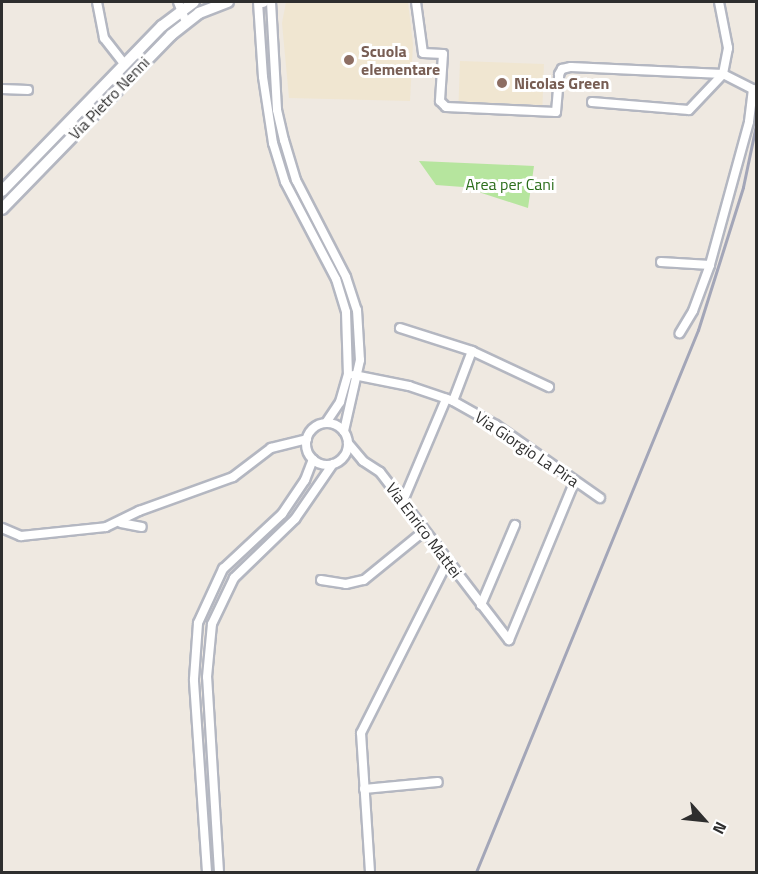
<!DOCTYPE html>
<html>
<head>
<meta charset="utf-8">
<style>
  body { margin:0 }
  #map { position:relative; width:758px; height:874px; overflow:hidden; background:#efe9e1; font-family:"Titillium Web",sans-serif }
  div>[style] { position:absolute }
  .education>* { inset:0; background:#f0e6d1; transform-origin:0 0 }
  .green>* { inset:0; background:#b6e59e }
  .roads { filter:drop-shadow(2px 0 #b4b7c1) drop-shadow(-2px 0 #b4b7c1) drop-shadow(0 2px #b4b7c1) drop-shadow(0 -2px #b4b7c1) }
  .minor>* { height:8px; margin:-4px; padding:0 4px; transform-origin:4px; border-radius:4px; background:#fff }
  .minor>.ring { margin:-4px; padding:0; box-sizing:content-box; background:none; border:8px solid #fff; border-radius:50% }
  .tertiary>* { height:10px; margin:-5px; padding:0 5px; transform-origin:5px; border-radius:5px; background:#fff }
  .rail>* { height:3px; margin:-1.5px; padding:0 1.5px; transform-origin:1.5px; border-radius:1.5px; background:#a3a6b8 }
  .dots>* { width:16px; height:16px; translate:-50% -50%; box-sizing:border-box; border:3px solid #fff; border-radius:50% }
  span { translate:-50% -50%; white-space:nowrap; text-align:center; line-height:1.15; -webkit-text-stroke:6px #fff; paint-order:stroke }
  .education-label { font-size:16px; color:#785e54; font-weight:700 }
  .left { translate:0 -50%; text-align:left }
  .street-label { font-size:16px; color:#2e2e2e }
  .park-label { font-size:16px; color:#2c6e1b }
  .frame { position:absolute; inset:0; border:3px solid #2e2e2e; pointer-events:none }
  .north { position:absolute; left:674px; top:790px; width:60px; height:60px; -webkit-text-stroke:4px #fff; paint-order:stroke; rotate:117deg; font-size:16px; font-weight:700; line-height:24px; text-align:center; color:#2e2e2e }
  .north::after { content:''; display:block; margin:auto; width:21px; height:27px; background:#2e2e2e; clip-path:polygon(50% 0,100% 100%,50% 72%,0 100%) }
</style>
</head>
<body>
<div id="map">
  <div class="education">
    <div style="clip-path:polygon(286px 2px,408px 2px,413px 44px,410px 101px,289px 98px,282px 23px)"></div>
    <div style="left:460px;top:61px;width:84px;height:41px;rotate:2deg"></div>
  </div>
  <div class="green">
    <div style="clip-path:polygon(419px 161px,534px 166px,528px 208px,463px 187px,436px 185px)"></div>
  </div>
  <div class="roads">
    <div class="minor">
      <div style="left:97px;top:2px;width:37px;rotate:79deg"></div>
      <div style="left:104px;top:38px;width:34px;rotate:52deg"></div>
      <div style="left:178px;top:2px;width:22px;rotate:68deg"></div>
      <div style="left:258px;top:2px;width:75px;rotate:86.2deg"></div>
      <div style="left:263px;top:77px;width:67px;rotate:81.4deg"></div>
      <div style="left:273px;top:143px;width:41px;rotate:72.9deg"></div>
      <div style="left:285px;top:182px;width:110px;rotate:62.3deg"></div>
      <div style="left:336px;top:279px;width:34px;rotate:73deg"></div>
      <div style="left:346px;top:312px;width:62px;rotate:88.2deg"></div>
      <div style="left:348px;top:374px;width:29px;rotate:106deg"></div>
      <div style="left:340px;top:402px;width:25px;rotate:124deg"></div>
      <div style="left:271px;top:2px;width:108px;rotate:86.8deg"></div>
      <div style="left:277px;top:110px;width:31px;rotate:77deg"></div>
      <div style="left:284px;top:140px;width:42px;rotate:73.3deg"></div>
      <div style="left:296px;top:180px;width:109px;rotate:62.7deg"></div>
      <div style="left:346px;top:277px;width:35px;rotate:72deg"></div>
      <div style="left:357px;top:310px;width:50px;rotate:86.6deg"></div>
      <div style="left:360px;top:360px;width:73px;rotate:102.7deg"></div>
      <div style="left:416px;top:2px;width:51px;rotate:82.2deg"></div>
      <div style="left:423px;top:53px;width:20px;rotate:3deg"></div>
      <div style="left:443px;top:54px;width:47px;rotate:93.7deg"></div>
      <div style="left:440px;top:101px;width:8px;rotate:45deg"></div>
      <div style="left:446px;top:107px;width:110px;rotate:2.6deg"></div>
      <div style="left:556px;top:112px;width:38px;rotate:-85deg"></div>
      <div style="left:559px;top:74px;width:6px;rotate:-59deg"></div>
      <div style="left:562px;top:69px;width:9px;rotate:-13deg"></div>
      <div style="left:571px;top:67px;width:152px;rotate:2.6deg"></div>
      <div style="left:723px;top:74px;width:34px;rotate:27deg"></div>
      <div style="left:753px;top:89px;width:33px;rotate:97deg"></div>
      <div style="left:749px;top:122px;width:148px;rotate:105.3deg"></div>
      <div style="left:710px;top:265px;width:49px;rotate:110.3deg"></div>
      <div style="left:693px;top:311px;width:26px;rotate:121deg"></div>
      <div style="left:719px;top:2px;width:47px;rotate:78.9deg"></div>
      <div style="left:728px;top:48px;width:26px;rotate:101deg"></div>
      <div style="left:2px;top:89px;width:26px;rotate:2deg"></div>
      <div style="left:592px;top:102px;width:97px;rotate:4.7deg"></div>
      <div style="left:689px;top:110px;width:50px;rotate:-46.6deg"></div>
      <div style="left:661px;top:262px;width:49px;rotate:3.5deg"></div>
      <div style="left:400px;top:328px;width:76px;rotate:17.7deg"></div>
      <div style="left:472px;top:351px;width:85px;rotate:25.1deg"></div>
      <div style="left:354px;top:375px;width:56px;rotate:11.3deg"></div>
      <div style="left:409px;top:386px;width:46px;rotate:18.8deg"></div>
      <div style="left:453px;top:401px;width:49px;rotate:29.2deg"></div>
      <div style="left:496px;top:425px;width:127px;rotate:35.1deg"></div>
      <div style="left:453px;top:401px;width:53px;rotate:-69.2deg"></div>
      <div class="ring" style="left:306px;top:423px;width:34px;height:34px"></div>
      <div style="left:348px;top:443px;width:23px;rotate:50deg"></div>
      <div style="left:363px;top:461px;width:20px;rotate:33deg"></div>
      <div style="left:380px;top:472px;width:212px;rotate:52.5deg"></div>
      <div style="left:403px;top:501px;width:111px;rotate:-67.1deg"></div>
      <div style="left:121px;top:523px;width:21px;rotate:11deg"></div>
      <div style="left:2px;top:528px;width:21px;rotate:23deg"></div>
      <div style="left:21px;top:536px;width:85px;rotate:-6deg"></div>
      <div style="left:106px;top:527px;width:37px;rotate:-26deg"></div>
      <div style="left:139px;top:511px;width:100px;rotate:-19.9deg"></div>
      <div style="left:233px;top:477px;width:48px;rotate:-37.3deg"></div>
      <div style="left:271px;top:448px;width:37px;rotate:-14deg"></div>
      <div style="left:321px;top:580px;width:25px;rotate:9deg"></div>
      <div style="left:346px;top:584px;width:18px;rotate:-13deg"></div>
      <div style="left:364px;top:580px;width:77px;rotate:-39.2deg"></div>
      <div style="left:481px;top:605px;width:87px;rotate:-67deg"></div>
      <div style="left:509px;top:640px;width:172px;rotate:-67.5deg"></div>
      <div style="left:364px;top:789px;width:74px;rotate:-5.4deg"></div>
      <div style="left:207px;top:872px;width:193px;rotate:-93.9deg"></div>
      <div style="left:194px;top:679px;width:56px;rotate:-85.9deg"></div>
      <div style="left:198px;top:623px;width:60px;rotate:-65.2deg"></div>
      <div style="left:223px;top:569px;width:81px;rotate:-43deg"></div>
      <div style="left:282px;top:514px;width:41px;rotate:-55.9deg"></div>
      <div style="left:305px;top:480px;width:22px;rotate:-69deg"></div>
      <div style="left:219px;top:872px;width:195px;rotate:-93.5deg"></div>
      <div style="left:207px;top:677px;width:53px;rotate:-84.6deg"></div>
      <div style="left:212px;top:624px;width:51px;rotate:-64.4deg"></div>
      <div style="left:234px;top:578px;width:85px;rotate:-44deg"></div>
      <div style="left:295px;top:519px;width:67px;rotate:-55.4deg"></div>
      <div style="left:370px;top:872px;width:139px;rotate:-93.7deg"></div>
      <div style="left:361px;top:733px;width:191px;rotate:-63.2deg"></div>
    </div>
    <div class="tertiary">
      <div style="left:262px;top:2px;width:1px"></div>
      <div style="left:2px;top:191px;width:230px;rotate:-45.9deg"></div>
      <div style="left:162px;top:26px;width:40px;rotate:-37deg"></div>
      <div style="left:2px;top:209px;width:243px;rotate:-45.8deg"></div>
      <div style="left:171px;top:35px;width:36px;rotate:-38deg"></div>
      <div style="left:199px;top:13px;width:31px;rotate:-21deg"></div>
    </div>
  </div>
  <div class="rail">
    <div style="left:476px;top:872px;width:586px;rotate:-67.73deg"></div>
    <div style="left:698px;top:330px;width:150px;rotate:-72.5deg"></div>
    <div style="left:743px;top:187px;width:63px;rotate:-78.2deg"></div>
  </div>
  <div class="dots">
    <div style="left:349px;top:60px;background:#8d6e63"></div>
    <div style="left:502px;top:83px;background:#8d6e63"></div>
  </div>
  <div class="education-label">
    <span class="left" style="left:361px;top:60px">Scuola<br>elementare</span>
    <span class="left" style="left:514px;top:83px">Nicolas Green</span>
  </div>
  <div class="street-label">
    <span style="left:109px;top:98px;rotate:-46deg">Via Pietro Nenni</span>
    <span style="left:527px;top:449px;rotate:34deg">Via Giorgio La Pira</span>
    <span style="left:424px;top:530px;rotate:53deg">Via Enrico Mattei</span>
  </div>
  <div class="park-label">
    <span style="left:510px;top:184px">Area per Cani</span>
  </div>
  <div class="frame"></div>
  <div class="north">N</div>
</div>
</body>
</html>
